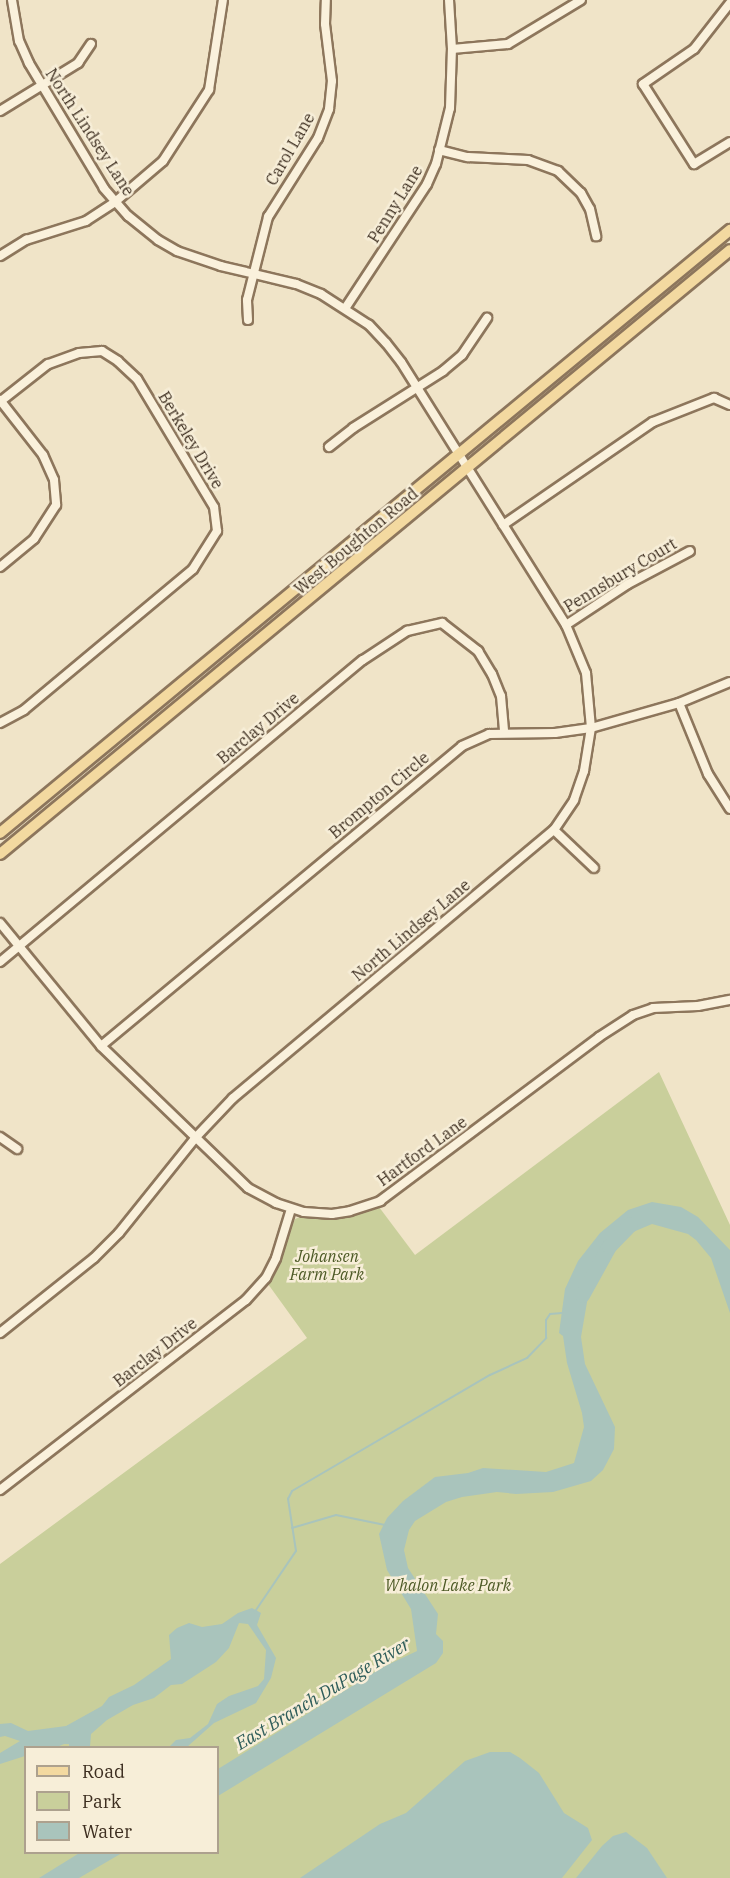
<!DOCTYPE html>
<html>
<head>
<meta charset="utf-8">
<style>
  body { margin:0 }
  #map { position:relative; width:730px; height:1878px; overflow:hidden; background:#f0e4c8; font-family:"IBM Plex Serif",serif }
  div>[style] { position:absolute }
  .green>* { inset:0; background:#c9cf9b }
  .water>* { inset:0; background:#a9c4bc }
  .stream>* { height:2px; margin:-1px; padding:0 1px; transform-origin:1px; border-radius:1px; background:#a9c4bc }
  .river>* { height:15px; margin:-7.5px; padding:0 7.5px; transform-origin:7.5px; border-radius:7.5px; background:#a9c4bc }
  .roads { filter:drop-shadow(2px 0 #8d765c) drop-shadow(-2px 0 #8d765c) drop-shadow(0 2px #8d765c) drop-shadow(0 -2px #8d765c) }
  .minor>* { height:8px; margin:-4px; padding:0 4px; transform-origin:4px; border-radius:4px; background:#faf1dc }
  .major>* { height:10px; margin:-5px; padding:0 5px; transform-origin:5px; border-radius:5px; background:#f3d9a0 }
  span { translate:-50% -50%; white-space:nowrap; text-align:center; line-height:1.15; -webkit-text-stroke:5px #f7eed8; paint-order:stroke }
  .street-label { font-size:16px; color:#3d2e20 }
  .park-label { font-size:16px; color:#4d5a26; font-style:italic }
  .water-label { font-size:18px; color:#2f5d5a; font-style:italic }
  .legend { position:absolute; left:24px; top:1746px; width:195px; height:108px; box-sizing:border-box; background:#f7eed8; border:2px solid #ada18e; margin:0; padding:8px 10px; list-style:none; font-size:18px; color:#3d2e20 }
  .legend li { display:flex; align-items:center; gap:12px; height:30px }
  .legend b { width:30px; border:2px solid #ada18e }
</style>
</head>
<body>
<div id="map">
  <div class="green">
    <div style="clip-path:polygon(evenodd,659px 1072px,730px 1225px,730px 1878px,0 1878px,0 1564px,307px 1338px,268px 1284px,295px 1219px,300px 1217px,318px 1219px,345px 1218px,379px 1207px,415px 1255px,659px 1072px,26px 1748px,218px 1748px,218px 1852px,26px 1852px,26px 1748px)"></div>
  </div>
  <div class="water">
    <div style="clip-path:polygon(652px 1202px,681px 1207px,698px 1217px,730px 1250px,730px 1313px,711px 1258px,696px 1240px,688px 1234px,652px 1224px,626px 1235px,619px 1234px,591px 1279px,581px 1337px,585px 1364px,615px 1427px,614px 1449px,603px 1470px,591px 1481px,553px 1492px,516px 1494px,497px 1492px,462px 1497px,446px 1502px,415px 1521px,409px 1530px,404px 1550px,408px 1568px,438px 1614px,436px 1634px,443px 1641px,443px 1653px,436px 1663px,218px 1796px,218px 1769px,383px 1667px,417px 1651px,411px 1609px,387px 1570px,379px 1534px,387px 1518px,403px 1501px,435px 1477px,468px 1473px,483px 1468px,546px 1472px,574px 1463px,584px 1427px,582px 1413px,567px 1363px,563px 1336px,559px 1333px,565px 1289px,578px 1261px,600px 1233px,628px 1210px)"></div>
    <div style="clip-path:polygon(252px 1608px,261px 1613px,257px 1625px,276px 1658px,271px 1678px,256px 1703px,214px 1723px,187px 1747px,169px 1747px,176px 1740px,190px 1738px,208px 1724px,217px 1704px,229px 1696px,258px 1686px,264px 1679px,266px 1650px,248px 1624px,239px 1623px,229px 1648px,216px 1662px,182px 1684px,171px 1685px,154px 1698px,133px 1705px,107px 1720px,91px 1734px,90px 1747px,69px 1747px,69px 1744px,64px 1744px,57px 1747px,26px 1748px,25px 1756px,0 1764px,0 1753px,20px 1741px,5px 1736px,0 1737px,0 1724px,11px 1723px,28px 1731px,66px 1726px,102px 1706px,109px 1697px,134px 1685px,171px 1659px,169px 1635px,177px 1628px,189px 1623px,202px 1627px,222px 1624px,238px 1613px)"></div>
    <div style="clip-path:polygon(490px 1752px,510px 1752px,520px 1758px,539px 1773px,564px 1813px,588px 1828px,592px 1840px,562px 1878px,300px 1878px,380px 1824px,406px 1813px,465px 1761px)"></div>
    <div style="clip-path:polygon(626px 1832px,647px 1848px,667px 1878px,576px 1878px,602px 1846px,613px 1836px)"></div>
    <div style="clip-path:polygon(81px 1852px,122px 1853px,79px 1878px,39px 1878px)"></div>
  </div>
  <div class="stream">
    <div style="left:292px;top:1528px;width:46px;rotate:-16.5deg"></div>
    <div style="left:336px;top:1515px;width:50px;rotate:11.5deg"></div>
    <div style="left:254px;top:1613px;width:75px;rotate:-55.9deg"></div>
    <div style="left:296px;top:1551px;width:53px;rotate:-98.7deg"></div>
    <div style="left:288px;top:1499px;width:9px;rotate:-63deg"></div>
    <div style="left:292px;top:1491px;width:229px;rotate:-30.4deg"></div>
    <div style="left:490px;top:1375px;width:41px;rotate:-24.7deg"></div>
    <div style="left:527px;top:1358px;width:28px;rotate:-46deg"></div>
    <div style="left:546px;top:1338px;width:18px;rotate:-90deg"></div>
    <div style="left:546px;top:1320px;width:7px;rotate:-56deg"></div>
    <div style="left:550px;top:1314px;width:12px;rotate:-5deg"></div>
  </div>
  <div class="river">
    <div style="left:582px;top:1295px;width:56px;rotate:-61.1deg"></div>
    <div style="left:609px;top:1246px;width:30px;rotate:-46deg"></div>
  </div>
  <div class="roads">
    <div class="minor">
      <div style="left:730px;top:3px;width:58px;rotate:128deg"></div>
      <div style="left:694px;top:49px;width:62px;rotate:145.5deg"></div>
      <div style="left:643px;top:84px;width:95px;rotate:57.5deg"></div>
      <div style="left:694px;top:164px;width:42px;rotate:-31.4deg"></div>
      <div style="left:452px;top:49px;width:56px;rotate:-5.1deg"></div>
      <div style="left:508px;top:44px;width:85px;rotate:-31.1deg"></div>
      <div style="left:0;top:111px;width:92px;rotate:-31.6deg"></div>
      <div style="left:78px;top:63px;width:23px;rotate:-56deg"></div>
      <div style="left:439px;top:150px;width:30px;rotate:14deg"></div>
      <div style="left:468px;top:157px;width:60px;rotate:2.9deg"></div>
      <div style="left:528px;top:160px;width:32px;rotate:20deg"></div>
      <div style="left:558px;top:171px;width:32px;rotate:44deg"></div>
      <div style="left:581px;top:193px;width:18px;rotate:61deg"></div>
      <div style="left:590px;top:209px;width:28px;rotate:77deg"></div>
      <div style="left:0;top:256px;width:31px;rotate:-32deg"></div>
      <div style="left:26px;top:240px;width:63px;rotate:-17.6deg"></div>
      <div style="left:86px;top:221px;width:35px;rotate:-33deg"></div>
      <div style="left:115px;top:202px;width:63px;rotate:-40.5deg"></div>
      <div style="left:163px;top:161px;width:85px;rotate:-57.1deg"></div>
      <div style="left:209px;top:90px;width:91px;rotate:-81.2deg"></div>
      <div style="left:346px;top:307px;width:147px;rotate:-56.6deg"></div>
      <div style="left:427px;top:184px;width:22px;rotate:-66deg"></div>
      <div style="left:436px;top:164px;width:58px;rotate:-76deg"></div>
      <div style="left:450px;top:108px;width:59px;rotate:-88.1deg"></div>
      <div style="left:452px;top:49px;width:49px;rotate:-93.5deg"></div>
      <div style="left:248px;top:320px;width:20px;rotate:-93deg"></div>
      <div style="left:247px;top:300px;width:86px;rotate:-75.8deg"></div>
      <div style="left:268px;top:217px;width:93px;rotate:-57.7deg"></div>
      <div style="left:318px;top:138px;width:31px;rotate:-69deg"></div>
      <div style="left:329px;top:109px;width:28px;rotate:-84deg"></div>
      <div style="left:332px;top:81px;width:57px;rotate:-97deg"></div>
      <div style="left:325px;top:24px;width:24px;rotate:-88deg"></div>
      <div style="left:0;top:400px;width:70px;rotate:52deg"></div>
      <div style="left:43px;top:455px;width:27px;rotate:66deg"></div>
      <div style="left:54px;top:480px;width:25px;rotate:85deg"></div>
      <div style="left:56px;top:505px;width:40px;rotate:122.9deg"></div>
      <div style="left:34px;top:539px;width:44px;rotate:140.5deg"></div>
      <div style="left:329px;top:447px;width:31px;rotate:-38deg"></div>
      <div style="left:353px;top:428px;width:107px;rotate:-32.3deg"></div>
      <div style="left:443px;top:371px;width:25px;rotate:-40deg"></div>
      <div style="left:462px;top:355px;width:45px;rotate:-56deg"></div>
      <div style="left:503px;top:525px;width:182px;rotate:-34.5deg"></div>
      <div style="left:653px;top:422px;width:66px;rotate:-21.5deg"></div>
      <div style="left:714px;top:398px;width:17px;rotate:24deg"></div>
      <div style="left:566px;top:625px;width:74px;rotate:-33.5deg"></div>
      <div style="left:628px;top:584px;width:70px;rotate:-28deg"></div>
      <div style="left:679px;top:703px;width:77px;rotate:67.8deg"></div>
      <div style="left:708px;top:774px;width:41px;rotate:57.8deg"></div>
      <div style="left:0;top:723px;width:27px;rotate:-28deg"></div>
      <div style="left:24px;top:710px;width:220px;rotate:-39.8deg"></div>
      <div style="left:193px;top:569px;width:45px;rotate:-57.7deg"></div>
      <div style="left:217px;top:531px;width:24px;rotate:-97deg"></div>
      <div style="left:214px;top:507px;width:149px;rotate:-121deg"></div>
      <div style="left:137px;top:379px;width:26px;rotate:-137deg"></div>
      <div style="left:118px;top:361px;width:19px;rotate:-148deg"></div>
      <div style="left:102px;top:351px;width:23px;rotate:175deg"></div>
      <div style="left:79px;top:353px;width:33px;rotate:160deg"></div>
      <div style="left:48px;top:364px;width:60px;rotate:141.8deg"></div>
      <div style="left:554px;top:830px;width:55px;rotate:43.5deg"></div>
      <div style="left:0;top:923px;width:159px;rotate:50.6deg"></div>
      <div style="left:101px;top:1046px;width:204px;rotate:44deg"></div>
      <div style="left:248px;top:1188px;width:32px;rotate:28deg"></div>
      <div style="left:276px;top:1203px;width:29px;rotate:18deg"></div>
      <div style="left:304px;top:1212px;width:28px;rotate:4deg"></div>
      <div style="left:332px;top:1214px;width:18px;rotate:-9deg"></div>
      <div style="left:350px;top:1211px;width:32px;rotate:-18deg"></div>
      <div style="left:380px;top:1201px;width:274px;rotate:-36.8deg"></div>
      <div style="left:599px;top:1037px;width:40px;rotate:-32.9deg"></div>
      <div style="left:633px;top:1015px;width:21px;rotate:-19deg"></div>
      <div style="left:653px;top:1008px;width:45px;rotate:-2.5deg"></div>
      <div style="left:698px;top:1006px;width:33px;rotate:-11deg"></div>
      <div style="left:0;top:962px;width:472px;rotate:-39.8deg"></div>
      <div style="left:363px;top:660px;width:53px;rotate:-33.4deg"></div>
      <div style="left:407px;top:631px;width:36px;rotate:-13deg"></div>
      <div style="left:442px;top:623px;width:46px;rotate:37.9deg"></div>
      <div style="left:478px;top:651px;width:27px;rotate:59deg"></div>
      <div style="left:492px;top:674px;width:24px;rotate:68deg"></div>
      <div style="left:501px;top:696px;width:37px;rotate:85deg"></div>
      <div style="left:101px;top:1046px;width:469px;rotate:-39.7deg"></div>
      <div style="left:462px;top:746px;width:30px;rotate:-24deg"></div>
      <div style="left:489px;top:734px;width:66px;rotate:-0.9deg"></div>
      <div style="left:555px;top:733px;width:36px;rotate:-8deg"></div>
      <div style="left:591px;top:728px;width:91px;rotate:-15.9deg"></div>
      <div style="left:679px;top:703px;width:55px;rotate:-22.4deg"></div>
      <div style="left:0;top:1137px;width:21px;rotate:35deg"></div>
      <div style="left:0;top:1333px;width:120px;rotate:-38.6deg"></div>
      <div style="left:94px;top:1258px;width:35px;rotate:-45deg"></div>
      <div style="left:119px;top:1233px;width:124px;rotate:-51.2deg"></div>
      <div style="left:197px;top:1136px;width:52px;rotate:-46.5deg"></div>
      <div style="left:233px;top:1098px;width:418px;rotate:-39.9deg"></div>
      <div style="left:554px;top:830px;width:36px;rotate:-56deg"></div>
      <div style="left:574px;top:800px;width:31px;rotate:-71deg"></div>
      <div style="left:584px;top:771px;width:44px;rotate:-80.8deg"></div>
      <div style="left:591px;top:728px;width:55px;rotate:-95.2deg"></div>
      <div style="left:586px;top:673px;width:52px;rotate:-112.6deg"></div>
      <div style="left:566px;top:625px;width:310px;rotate:-122.1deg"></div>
      <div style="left:401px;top:362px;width:24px;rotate:-128deg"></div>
      <div style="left:386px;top:343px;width:25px;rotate:-133deg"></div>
      <div style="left:369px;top:325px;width:57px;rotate:-147.1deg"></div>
      <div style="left:321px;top:294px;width:27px;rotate:-158deg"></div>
      <div style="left:296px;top:284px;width:77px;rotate:-166.5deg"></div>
      <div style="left:221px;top:266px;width:46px;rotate:-161.2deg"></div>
      <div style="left:177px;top:251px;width:22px;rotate:-150deg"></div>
      <div style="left:158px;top:240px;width:38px;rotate:-141deg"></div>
      <div style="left:128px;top:216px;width:37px;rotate:-131deg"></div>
      <div style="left:104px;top:188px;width:146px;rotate:-121deg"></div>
      <div style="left:29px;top:63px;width:24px;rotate:-114deg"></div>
      <div style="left:19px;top:41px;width:42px;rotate:-99.7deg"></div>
      <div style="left:0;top:1490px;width:311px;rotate:-37.7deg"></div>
      <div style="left:246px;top:1300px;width:30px;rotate:-48deg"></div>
      <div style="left:266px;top:1278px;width:22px;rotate:-63deg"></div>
      <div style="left:276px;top:1258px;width:51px;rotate:-73deg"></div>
    </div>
    <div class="major">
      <div style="left:0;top:833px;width:947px;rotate:-39.56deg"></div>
      <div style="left:0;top:854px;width:947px;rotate:-39.6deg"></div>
    </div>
  </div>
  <div class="street-label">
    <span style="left:90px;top:132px;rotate:57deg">North Lindsey Lane</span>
    <span style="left:290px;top:149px;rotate:-60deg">Carol Lane</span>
    <span style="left:395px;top:204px;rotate:-58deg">Penny Lane</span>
    <span style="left:191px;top:440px;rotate:59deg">Berkeley Drive</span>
    <span style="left:356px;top:541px;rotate:-40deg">West Boughton Road</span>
    <span style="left:620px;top:575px;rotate:-31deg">Pennsbury Court</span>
    <span style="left:258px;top:728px;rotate:-40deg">Barclay Drive</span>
    <span style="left:379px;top:795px;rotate:-40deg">Brompton Circle</span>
    <span style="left:411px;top:930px;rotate:-40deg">North Lindsey Lane</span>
    <span style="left:422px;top:1151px;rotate:-36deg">Hartford Lane</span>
    <span style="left:155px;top:1352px;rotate:-38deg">Barclay Drive</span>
  </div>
  <div class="park-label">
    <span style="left:327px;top:1265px">Johansen<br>Farm Park</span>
    <span style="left:448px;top:1585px">Whalon Lake Park</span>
  </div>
  <div class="water-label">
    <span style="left:323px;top:1694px;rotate:-31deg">East Branch DuPage River</span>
  </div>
  <ul class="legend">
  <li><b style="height:8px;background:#f3d9a0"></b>Road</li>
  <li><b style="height:16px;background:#c9cf9b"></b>Park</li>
  <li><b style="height:16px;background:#a9c4bc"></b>Water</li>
  </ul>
</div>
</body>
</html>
